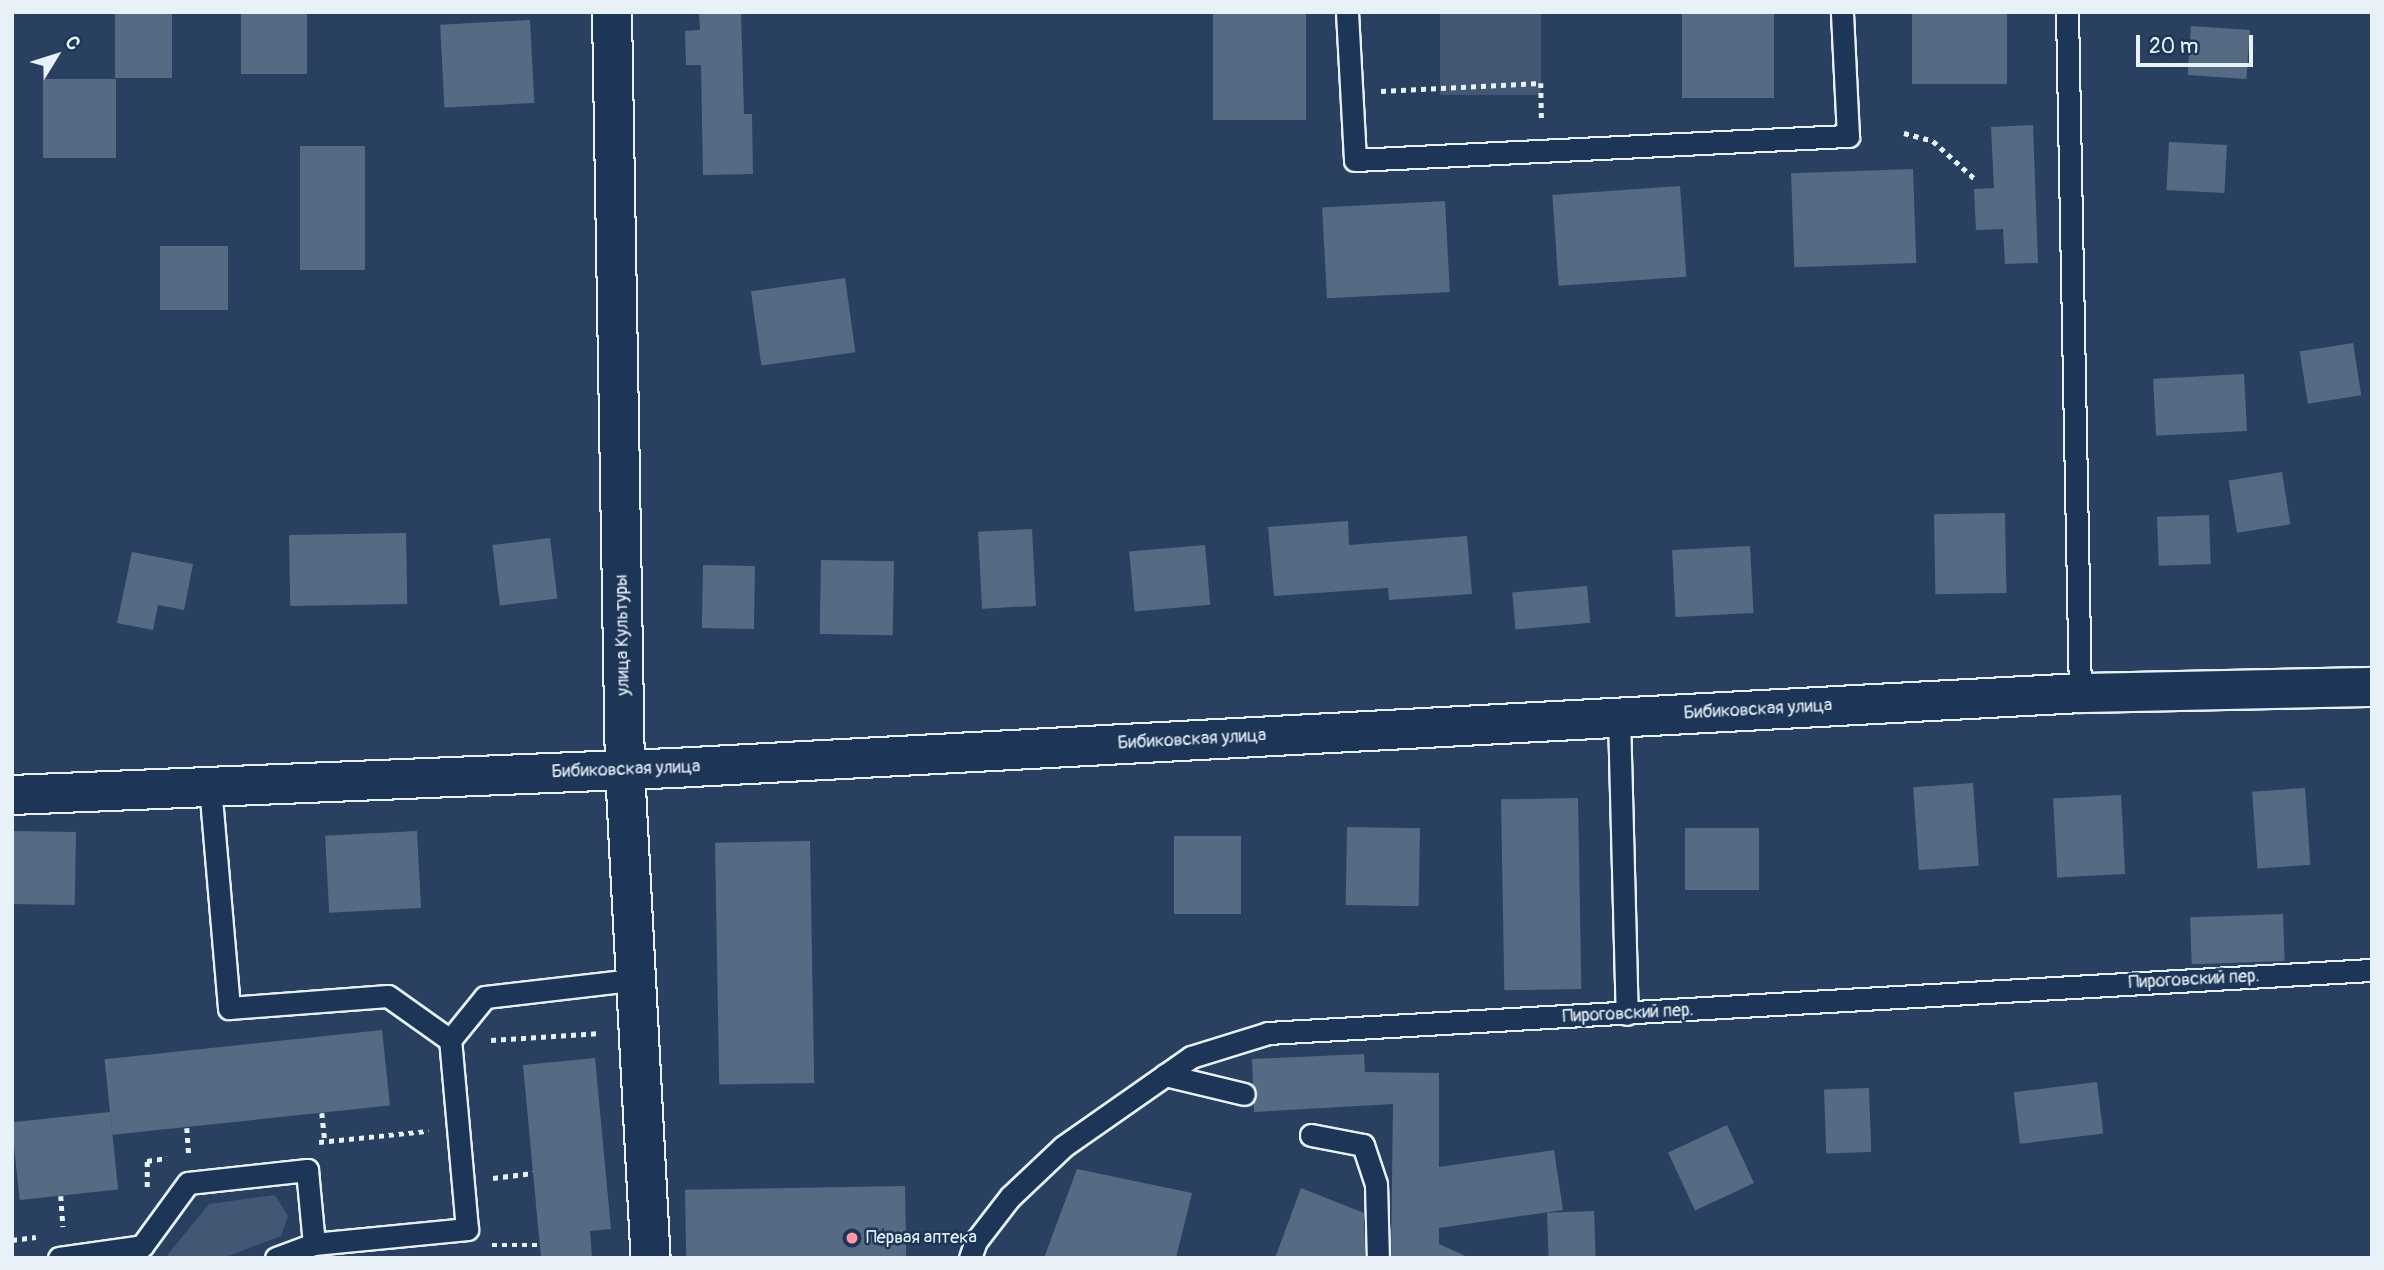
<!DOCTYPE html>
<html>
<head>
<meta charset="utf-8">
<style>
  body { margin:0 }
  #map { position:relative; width:2384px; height:1270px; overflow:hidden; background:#294061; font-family:Pangolin,sans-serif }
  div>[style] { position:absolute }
  .green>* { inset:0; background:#415774; transform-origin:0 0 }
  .building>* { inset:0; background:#556a83; transform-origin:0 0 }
  .path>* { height:4.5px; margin-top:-2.25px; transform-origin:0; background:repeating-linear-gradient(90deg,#e8f1f8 0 5px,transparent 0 10px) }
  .roads { filter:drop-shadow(2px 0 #e8f1f8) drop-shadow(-2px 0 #e8f1f8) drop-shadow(0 2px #e8f1f8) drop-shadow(0 -2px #e8f1f8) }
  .service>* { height:21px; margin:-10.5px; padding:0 10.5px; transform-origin:10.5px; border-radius:10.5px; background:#1d3557 }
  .minor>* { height:38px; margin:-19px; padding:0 19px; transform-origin:19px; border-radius:19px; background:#1d3557 }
  .dots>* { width:19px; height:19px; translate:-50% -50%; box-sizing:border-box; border:4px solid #1d3557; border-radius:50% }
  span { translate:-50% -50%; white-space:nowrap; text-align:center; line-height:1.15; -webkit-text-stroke:5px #1d3557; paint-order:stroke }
  .street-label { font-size:18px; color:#e8f1f8 }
  .poi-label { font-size:18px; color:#e8f1f8 }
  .left { translate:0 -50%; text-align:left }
  .frame { position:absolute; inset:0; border:14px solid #e8f1f8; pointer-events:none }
  .north { position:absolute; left:21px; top:21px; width:70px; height:70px; -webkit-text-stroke:5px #1d3557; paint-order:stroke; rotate:52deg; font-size:19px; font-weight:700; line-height:28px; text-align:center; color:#e8f1f8 }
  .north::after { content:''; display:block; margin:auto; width:24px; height:32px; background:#e8f1f8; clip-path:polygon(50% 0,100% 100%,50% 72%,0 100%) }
  .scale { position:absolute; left:2136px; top:35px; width:117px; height:32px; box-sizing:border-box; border:4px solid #e8f1f8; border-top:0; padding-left:9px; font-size:21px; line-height:24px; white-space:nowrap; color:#e8f1f8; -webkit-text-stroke:5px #1d3557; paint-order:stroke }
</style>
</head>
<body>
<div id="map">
  <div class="green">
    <div style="left:1440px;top:12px;width:101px;height:83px"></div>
    <div style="clip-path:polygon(275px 1195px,288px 1216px,281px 1236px,223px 1258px,165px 1258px,209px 1204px)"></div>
  </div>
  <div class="building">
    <div style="left:115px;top:12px;width:57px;height:66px"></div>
    <div style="left:241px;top:12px;width:66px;height:62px"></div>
    <div style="clip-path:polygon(699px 12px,741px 12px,744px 114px,752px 114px,753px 174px,703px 175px,701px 65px,686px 65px,685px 31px,700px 30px)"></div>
    <div style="left:1213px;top:12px;width:93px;height:108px"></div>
    <div style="left:1682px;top:12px;width:92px;height:86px"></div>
    <div style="left:1912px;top:12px;width:95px;height:72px"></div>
    <div style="left:530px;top:20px;width:83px;height:90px;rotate:87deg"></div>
    <div style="left:2191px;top:26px;width:59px;height:49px;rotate:4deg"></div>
    <div style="left:43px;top:79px;width:73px;height:79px"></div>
    <div style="clip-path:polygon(2033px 125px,2038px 263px,2005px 264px,2003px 229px,1976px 230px,1974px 189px,1994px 188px,1991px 127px)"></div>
    <div style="left:2169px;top:142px;width:58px;height:48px;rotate:3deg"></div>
    <div style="left:300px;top:146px;width:65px;height:124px"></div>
    <div style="left:1913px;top:169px;width:94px;height:122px;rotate:88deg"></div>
    <div style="left:1680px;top:186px;width:91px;height:128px;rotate:86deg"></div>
    <div style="left:1445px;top:201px;width:91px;height:123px;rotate:87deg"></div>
    <div style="left:160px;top:246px;width:68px;height:64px"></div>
    <div style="left:845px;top:278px;width:75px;height:95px;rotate:82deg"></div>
    <div style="left:2353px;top:343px;width:53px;height:54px;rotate:81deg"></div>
    <div style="left:2244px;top:374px;width:57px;height:91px;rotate:87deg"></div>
    <div style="left:2282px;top:472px;width:53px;height:54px;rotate:81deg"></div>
    <div style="left:2005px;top:513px;width:80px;height:71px;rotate:89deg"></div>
    <div style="left:2209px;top:515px;width:49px;height:52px;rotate:88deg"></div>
    <div style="clip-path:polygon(1348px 521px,1349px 545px,1467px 536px,1472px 594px,1389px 600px,1388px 588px,1274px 596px,1268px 527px)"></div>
    <div style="left:1032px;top:529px;width:77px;height:54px;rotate:87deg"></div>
    <div style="left:406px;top:533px;width:71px;height:117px;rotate:89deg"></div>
    <div style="left:550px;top:538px;width:61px;height:58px;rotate:83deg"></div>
    <div style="left:1205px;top:545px;width:60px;height:76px;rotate:85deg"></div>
    <div style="left:1750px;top:546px;width:67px;height:78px;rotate:87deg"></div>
    <div style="clip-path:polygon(132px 552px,193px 564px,184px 610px,158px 605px,153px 630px,117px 623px)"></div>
    <div style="left:821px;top:560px;width:73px;height:74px;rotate:1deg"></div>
    <div style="left:703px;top:565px;width:52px;height:63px;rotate:1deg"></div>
    <div style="left:1587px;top:586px;width:37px;height:75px;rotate:85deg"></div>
    <div style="left:1973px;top:783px;width:83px;height:60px;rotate:86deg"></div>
    <div style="left:2305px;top:788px;width:77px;height:53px;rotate:86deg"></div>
    <div style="left:2121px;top:795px;width:79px;height:68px;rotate:87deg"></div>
    <div style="left:1578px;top:798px;width:191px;height:77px;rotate:89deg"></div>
    <div style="left:1347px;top:827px;width:73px;height:78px;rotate:1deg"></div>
    <div style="left:1685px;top:828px;width:74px;height:62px"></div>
    <div style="left:12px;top:831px;width:64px;height:73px;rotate:1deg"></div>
    <div style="left:417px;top:831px;width:77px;height:92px;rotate:87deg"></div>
    <div style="left:1174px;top:836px;width:67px;height:78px"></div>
    <div style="left:810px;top:841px;width:242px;height:95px;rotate:89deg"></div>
    <div style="left:2283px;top:914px;width:47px;height:93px;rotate:88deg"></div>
    <div style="left:382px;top:1030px;width:76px;height:279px;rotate:84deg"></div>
    <div style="clip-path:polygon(1364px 1054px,1365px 1072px,1439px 1073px,1439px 1167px,1554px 1150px,1563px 1210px,1439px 1228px,1439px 1244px,1470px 1258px,1391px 1258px,1393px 1104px,1254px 1112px,1252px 1059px)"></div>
    <div style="clip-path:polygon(595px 1058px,611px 1229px,590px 1231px,592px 1258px,541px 1258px,523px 1065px)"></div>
    <div style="left:2097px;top:1082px;width:52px;height:84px;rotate:83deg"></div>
    <div style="left:1869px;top:1088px;width:64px;height:45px;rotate:88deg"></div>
    <div style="left:110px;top:1112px;width:78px;height:99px;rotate:84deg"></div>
    <div style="left:1727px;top:1125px;width:64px;height:65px;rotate:65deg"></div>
    <div style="clip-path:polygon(1077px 1169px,1192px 1193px,1176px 1258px,1044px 1258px)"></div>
    <div style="left:905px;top:1186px;width:72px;height:220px;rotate:89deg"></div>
    <div style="clip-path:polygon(1301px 1188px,1364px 1213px,1365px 1258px,1275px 1258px)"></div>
    <div style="left:1594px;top:1211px;width:47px;height:47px;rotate:88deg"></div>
  </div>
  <div class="path">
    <div style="left:1381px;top:91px;width:160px;rotate:-2.9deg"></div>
    <div style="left:1541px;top:83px;width:39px;rotate:89deg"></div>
    <div style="left:1904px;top:133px;width:30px;rotate:15deg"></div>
    <div style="left:1933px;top:141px;width:57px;rotate:42.1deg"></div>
    <div style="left:491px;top:1040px;width:110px;rotate:-3.6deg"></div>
    <div style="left:322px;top:1113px;width:28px;rotate:84deg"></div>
    <div style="left:187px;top:1128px;width:27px;rotate:86deg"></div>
    <div style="left:319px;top:1142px;width:110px;rotate:-5.8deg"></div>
    <div style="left:493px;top:1178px;width:40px;rotate:-7.1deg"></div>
    <div style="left:147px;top:1187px;width:26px;rotate:-90deg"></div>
    <div style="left:147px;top:1161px;width:20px;rotate:-9deg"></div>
    <div style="left:61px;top:1196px;width:31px;rotate:86deg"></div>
    <div style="left:12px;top:1240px;width:24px;rotate:-7deg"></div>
    <div style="left:492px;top:1245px;width:48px"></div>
  </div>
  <div class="roads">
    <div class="service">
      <div style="left:1347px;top:12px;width:148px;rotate:86.9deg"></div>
      <div style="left:1355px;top:160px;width:494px;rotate:-2.8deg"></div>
      <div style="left:1848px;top:136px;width:124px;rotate:-92.8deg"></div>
      <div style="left:2067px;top:12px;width:681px;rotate:88.91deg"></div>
      <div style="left:1619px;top:717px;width:297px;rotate:88.5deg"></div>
      <div style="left:210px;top:786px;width:223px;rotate:85.1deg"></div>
      <div style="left:229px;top:1008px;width:159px;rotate:-4.3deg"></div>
      <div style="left:388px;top:996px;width:76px;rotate:35.4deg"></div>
      <div style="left:1165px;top:1075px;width:81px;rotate:13.5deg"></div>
      <div style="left:1311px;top:1135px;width:53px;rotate:10.9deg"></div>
      <div style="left:1363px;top:1145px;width:41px;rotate:71.6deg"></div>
      <div style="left:1376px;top:1184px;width:74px;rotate:88.5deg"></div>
      <div style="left:59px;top:1258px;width:84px;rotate:-8.2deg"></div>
      <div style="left:142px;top:1246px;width:78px;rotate:-53.9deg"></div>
      <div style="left:188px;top:1183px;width:120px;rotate:-6.2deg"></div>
      <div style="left:307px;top:1170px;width:74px;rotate:84.6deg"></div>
      <div style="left:276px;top:1258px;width:40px;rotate:-20.2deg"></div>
      <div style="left:314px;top:1244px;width:154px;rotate:-5.6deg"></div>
      <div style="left:467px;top:1229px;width:190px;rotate:-95.1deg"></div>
      <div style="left:450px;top:1040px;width:55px;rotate:-50.9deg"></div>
      <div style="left:485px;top:997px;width:149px;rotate:-6.6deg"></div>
      <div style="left:970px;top:1258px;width:18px;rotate:-71deg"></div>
      <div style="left:976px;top:1241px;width:56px;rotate:-52.3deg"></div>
      <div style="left:1010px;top:1197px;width:74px;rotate:-43.4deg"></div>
      <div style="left:1064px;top:1146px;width:155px;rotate:-35deg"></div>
      <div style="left:1191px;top:1057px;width:81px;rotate:-17.3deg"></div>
      <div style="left:1268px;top:1033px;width:1106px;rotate:-3.27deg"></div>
    </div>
    <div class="minor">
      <div style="left:612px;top:12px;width:758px;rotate:89.02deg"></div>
      <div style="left:625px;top:770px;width:489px;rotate:87deg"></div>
      <div style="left:12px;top:795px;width:663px;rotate:-2.34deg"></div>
      <div style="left:674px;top:768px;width:1408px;rotate:-3.05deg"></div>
      <div style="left:2080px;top:693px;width:292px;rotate:-1.2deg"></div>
    </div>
  </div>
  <div class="dots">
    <div style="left:852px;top:1238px;background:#ff9aa2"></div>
  </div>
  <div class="street-label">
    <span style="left:623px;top:635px;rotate:-91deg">улица Культуры</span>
    <span style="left:1758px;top:710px;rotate:-3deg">Бибиковская улица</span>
    <span style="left:1192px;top:740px;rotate:-3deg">Бибиковская улица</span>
    <span style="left:626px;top:770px;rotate:-2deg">Бибиковская улица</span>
    <span style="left:2194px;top:980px;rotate:-3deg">Пироговский пер.</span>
    <span style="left:1628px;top:1014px;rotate:-3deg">Пироговский пер.</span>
  </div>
  <div class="poi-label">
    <span class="left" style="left:866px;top:1238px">Первая аптека</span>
  </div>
  <div class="frame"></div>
  <div class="north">С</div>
  <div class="scale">20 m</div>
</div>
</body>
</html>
